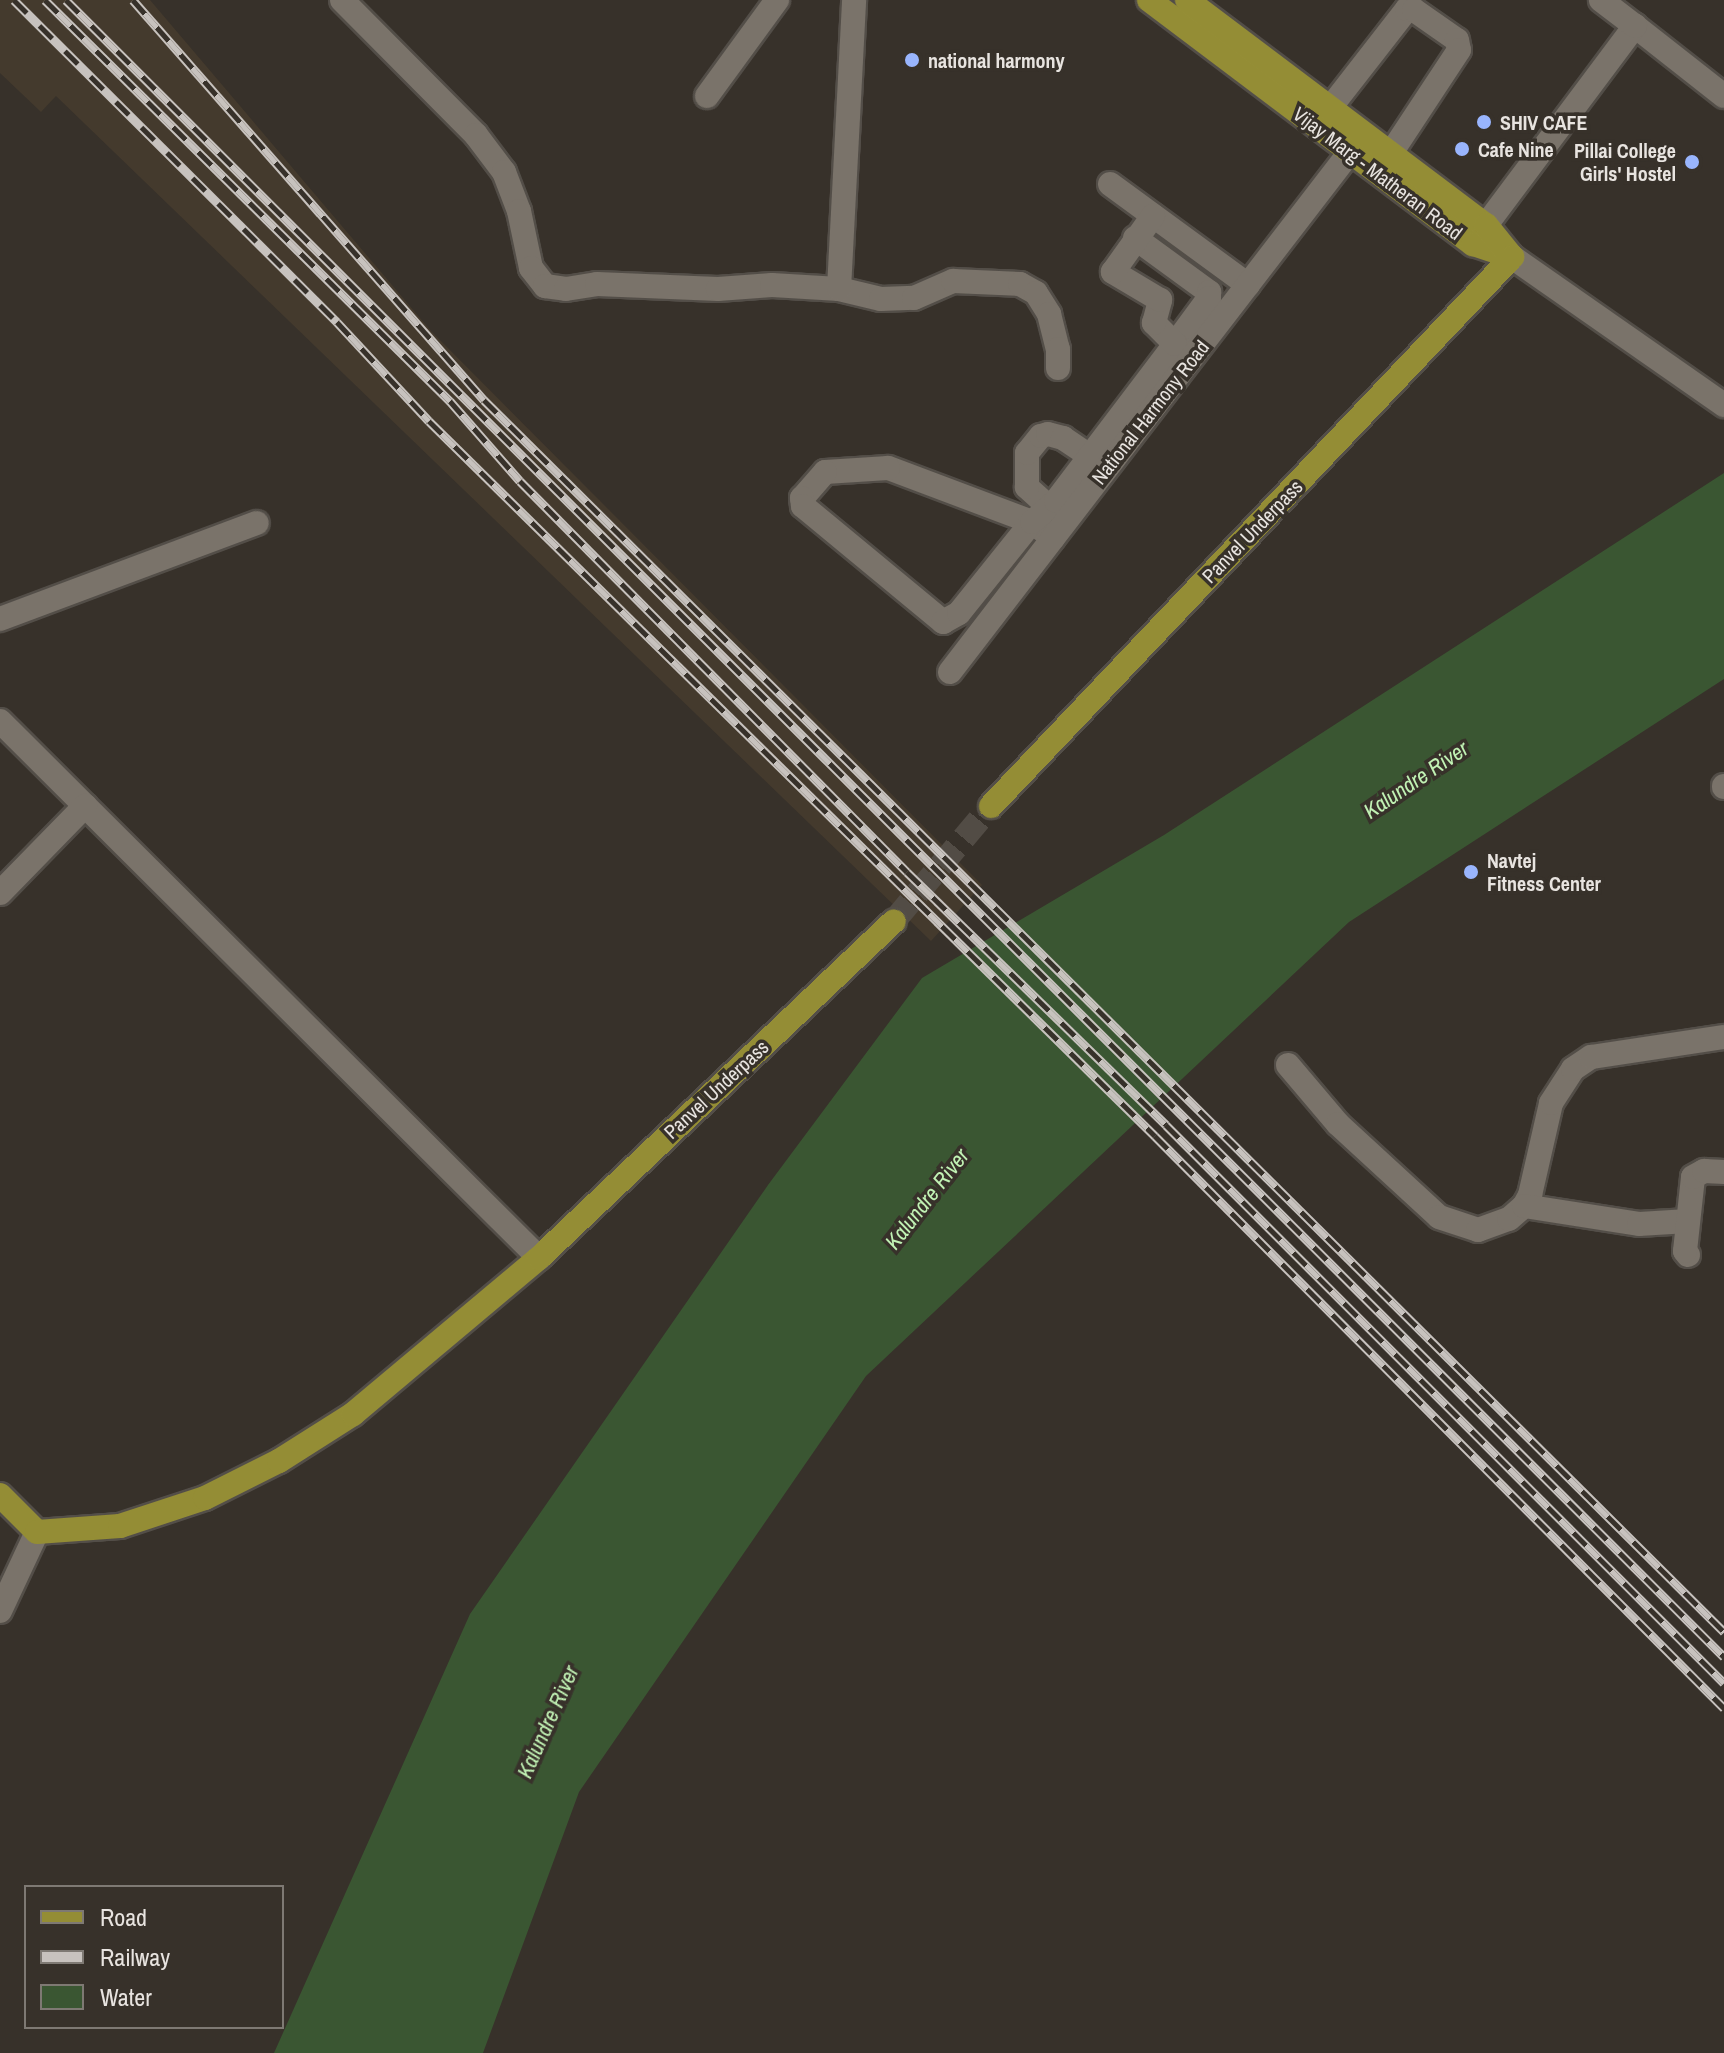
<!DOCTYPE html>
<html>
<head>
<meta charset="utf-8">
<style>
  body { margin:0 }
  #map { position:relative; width:1724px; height:2053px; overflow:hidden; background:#37312a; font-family:"Archivo Narrow",sans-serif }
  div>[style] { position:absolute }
  .built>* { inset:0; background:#443a2d }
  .water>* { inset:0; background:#3a5632 }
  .major-tunnel>* { height:24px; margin-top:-12px; transform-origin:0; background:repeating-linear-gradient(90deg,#524c45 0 24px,transparent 0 36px) }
  .roads { filter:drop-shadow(2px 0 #534e48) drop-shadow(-2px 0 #534e48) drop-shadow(0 2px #534e48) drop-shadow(0 -2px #534e48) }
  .minor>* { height:24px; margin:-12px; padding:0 12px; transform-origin:12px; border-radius:12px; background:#7a736a }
  .major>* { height:24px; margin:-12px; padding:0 12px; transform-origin:12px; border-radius:12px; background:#948d35 }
  .rail>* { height:9px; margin-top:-4.5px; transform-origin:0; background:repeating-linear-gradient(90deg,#37312a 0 18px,#c7c2be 0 36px); box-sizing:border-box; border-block:2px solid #c7c2be }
  .dots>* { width:22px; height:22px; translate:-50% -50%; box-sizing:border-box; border:4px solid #37312a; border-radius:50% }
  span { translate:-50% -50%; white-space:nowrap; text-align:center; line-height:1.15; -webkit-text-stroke:7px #37312a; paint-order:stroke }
  .poi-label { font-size:20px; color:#e8e4e0; font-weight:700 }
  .left { translate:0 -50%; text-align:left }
  .right { translate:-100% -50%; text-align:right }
  .street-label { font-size:20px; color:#e8e4e0 }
  .water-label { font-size:22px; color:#c1f2b4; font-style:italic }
  .legend { position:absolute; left:24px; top:1885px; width:260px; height:144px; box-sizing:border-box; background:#37312a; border:2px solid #7e7973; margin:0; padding:10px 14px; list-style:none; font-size:24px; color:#e8e4e0 }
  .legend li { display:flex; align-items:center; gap:16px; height:40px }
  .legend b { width:40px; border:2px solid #7e7973 }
</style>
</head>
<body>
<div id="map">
  <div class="built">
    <div style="clip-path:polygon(0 0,150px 0,431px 331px,982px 885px,931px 941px,56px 96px,41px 112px,0 73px)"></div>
  </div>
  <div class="water">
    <div style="clip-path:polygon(1724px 473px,1724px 679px,1349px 922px,866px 1376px,579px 1792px,483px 2053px,274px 2053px,470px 1614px,768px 1185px,922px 978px,1164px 835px)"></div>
  </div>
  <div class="major-tunnel">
    <div style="left:894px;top:921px;width:150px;rotate:-49.9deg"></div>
  </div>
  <div class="roads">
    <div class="minor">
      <div style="left:342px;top:0;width:190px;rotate:45.2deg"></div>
      <div style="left:476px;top:135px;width:46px;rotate:52.9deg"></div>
      <div style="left:504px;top:172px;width:42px;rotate:69deg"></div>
      <div style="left:519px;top:211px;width:58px;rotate:78.1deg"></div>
      <div style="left:531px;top:268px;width:23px;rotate:52deg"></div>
      <div style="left:545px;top:286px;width:21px;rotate:8deg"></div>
      <div style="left:566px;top:289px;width:31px;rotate:-9deg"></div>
      <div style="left:597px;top:284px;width:121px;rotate:2.4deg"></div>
      <div style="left:718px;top:289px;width:54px;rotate:-4.2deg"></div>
      <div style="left:772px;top:285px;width:67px;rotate:3.4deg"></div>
      <div style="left:839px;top:289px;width:43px;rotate:13.4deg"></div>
      <div style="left:881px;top:299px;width:33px;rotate:-2deg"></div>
      <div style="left:914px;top:298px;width:43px;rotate:-23.6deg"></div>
      <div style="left:953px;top:281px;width:67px;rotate:2.6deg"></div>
      <div style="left:1020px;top:284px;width:18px;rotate:29deg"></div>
      <div style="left:1036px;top:293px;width:25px;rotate:58deg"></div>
      <div style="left:1049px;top:314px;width:36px;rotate:76deg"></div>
      <div style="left:1058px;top:349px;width:19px;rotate:90deg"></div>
      <div style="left:1635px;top:26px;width:113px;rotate:38.2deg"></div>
      <div style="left:707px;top:96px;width:119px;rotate:-53.9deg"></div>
      <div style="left:1330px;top:108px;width:125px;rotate:-52.1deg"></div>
      <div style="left:1407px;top:9px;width:7px;rotate:8deg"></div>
      <div style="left:1414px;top:10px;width:52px;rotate:34.9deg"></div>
      <div style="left:1457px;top:40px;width:10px;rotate:79deg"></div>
      <div style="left:1459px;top:50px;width:123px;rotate:123.4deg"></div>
      <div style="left:1110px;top:184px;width:171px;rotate:36.2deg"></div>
      <div style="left:1486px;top:225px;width:249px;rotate:-53.2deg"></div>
      <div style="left:1635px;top:26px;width:43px;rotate:-142.6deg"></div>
      <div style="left:1135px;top:238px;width:92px;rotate:36.1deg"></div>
      <div style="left:1209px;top:292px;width:6px;rotate:90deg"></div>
      <div style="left:1209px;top:298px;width:57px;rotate:126.5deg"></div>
      <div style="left:1175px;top:344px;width:15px;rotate:37deg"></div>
      <div style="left:1512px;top:257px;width:259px;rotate:34.9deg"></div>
      <div style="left:839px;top:289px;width:289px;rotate:-87deg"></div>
      <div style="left:1049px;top:507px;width:30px;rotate:-138deg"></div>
      <div style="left:1027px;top:487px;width:34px;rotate:-90deg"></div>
      <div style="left:1027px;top:453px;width:22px;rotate:-51deg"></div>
      <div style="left:1041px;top:436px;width:7px;rotate:-16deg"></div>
      <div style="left:1048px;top:434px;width:16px;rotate:15deg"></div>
      <div style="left:1063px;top:438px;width:32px;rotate:34deg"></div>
      <div style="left:1053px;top:538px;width:26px;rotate:-143deg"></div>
      <div style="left:1032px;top:522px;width:154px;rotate:-159.4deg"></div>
      <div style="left:888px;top:468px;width:63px;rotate:176.4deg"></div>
      <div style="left:825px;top:472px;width:35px;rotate:131deg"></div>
      <div style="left:802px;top:498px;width:8px;rotate:83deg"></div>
      <div style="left:803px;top:506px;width:182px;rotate:39.6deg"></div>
      <div style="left:943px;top:622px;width:18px;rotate:-29deg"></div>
      <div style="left:959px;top:613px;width:117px;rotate:-51.3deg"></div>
      <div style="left:1032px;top:522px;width:32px;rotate:-41deg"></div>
      <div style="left:1056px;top:501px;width:197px;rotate:-52.8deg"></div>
      <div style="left:1175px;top:344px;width:30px;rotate:-135deg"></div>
      <div style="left:1154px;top:323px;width:24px;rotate:-75deg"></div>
      <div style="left:1160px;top:300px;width:55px;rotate:-149.2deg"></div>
      <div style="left:1113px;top:272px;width:69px;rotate:-54.5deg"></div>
      <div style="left:0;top:619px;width:274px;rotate:-20.5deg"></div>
      <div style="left:950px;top:672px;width:656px;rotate:-52.43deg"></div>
      <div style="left:0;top:721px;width:761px;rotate:44.89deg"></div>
      <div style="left:1724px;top:786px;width:1px;rotate:90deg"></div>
      <div style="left:0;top:893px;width:122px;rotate:-45.7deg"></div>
      <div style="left:1288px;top:1065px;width:77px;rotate:49.7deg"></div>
      <div style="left:1338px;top:1124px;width:137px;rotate:42.6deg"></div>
      <div style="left:1439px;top:1217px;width:41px;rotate:18.4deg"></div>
      <div style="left:1478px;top:1230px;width:33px;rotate:-20deg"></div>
      <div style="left:1509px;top:1219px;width:20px;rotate:-41deg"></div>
      <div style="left:1524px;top:1206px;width:13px;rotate:-61deg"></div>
      <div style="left:1530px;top:1195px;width:94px;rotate:-77.1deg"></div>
      <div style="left:1551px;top:1103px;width:40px;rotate:-57.1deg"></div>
      <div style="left:1573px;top:1069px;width:22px;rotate:-34deg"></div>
      <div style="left:1591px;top:1057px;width:134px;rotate:-8.6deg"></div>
      <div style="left:1524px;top:1206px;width:116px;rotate:8.9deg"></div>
      <div style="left:1639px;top:1224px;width:49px;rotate:-3.5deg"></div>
      <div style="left:1688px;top:1255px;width:5px;rotate:-127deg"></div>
      <div style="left:1685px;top:1251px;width:74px;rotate:-83.8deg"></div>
      <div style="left:1693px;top:1177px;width:13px;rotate:-29deg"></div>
      <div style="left:1704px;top:1171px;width:20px;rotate:3deg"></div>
      <div style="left:0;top:1611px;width:87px;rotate:-64.9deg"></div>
    </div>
    <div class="major">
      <div style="left:1149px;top:0;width:406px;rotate:37deg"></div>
      <div style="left:1473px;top:244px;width:41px;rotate:18.4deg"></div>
      <div style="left:1187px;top:0;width:374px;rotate:37deg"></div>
      <div style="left:1486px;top:225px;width:41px;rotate:50.9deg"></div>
      <div style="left:991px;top:806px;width:757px;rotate:-46.5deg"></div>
      <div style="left:0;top:1495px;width:52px;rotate:45deg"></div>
      <div style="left:37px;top:1532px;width:83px;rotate:-4.1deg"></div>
      <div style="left:120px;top:1526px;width:89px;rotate:-18.2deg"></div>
      <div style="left:205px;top:1498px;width:83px;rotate:-26.6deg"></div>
      <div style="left:279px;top:1461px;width:88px;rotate:-32.4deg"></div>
      <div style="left:353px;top:1414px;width:243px;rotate:-40deg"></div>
      <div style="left:539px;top:1258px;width:489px;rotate:-43.5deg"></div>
    </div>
  </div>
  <div class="rail">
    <div style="left:14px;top:0;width:456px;rotate:44.9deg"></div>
    <div style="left:337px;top:322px;width:135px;rotate:47.1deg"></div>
    <div style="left:429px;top:421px;width:1019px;rotate:44.56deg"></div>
    <div style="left:1155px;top:1136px;width:807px;rotate:45.15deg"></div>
    <div style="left:45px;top:0;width:570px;rotate:44.72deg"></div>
    <div style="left:450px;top:401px;width:106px;rotate:48.8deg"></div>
    <div style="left:520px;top:481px;width:550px;rotate:45.29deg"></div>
    <div style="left:907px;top:872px;width:362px;rotate:44.3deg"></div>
    <div style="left:1166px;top:1125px;width:789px;rotate:45deg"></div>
    <div style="left:66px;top:0;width:2344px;rotate:44.98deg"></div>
    <div style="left:133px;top:0;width:532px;rotate:48.73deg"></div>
    <div style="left:484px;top:400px;width:1748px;rotate:44.81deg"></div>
  </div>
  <div class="dots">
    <div style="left:912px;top:60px;background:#99b5fd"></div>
    <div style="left:1484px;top:122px;background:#99b5fd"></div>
    <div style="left:1462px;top:149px;background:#99b5fd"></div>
    <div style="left:1692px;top:162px;background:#99b5fd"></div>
    <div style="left:1471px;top:872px;background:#99b5fd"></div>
  </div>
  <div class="poi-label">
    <span class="left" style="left:928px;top:60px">national harmony</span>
    <span class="left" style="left:1500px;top:122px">SHIV CAFE</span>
    <span class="left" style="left:1478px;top:149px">Cafe Nine</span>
    <span class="right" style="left:1676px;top:162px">Pillai College<br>Girls' Hostel</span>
    <span class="left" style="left:1487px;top:872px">Navtej<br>Fitness Center</span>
  </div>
  <div class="street-label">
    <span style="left:1378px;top:173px;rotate:37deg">Vijay Marg - Matheran Road</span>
    <span style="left:1150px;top:412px;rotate:-52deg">National Harmony Road</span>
    <span style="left:1252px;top:531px;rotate:-46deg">Panvel Underpass</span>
    <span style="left:716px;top:1089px;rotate:-43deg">Panvel Underpass</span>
  </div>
  <div class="water-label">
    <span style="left:1416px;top:780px;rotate:-34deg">Kalundre River</span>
    <span style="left:927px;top:1199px;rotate:-52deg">Kalundre River</span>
    <span style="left:548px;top:1722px;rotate:-66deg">Kalundre River</span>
  </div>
  <ul class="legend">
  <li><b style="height:10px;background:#948d35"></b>Road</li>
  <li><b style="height:10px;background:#c7c2be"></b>Railway</li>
  <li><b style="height:22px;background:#3a5632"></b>Water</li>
  </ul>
</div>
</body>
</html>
